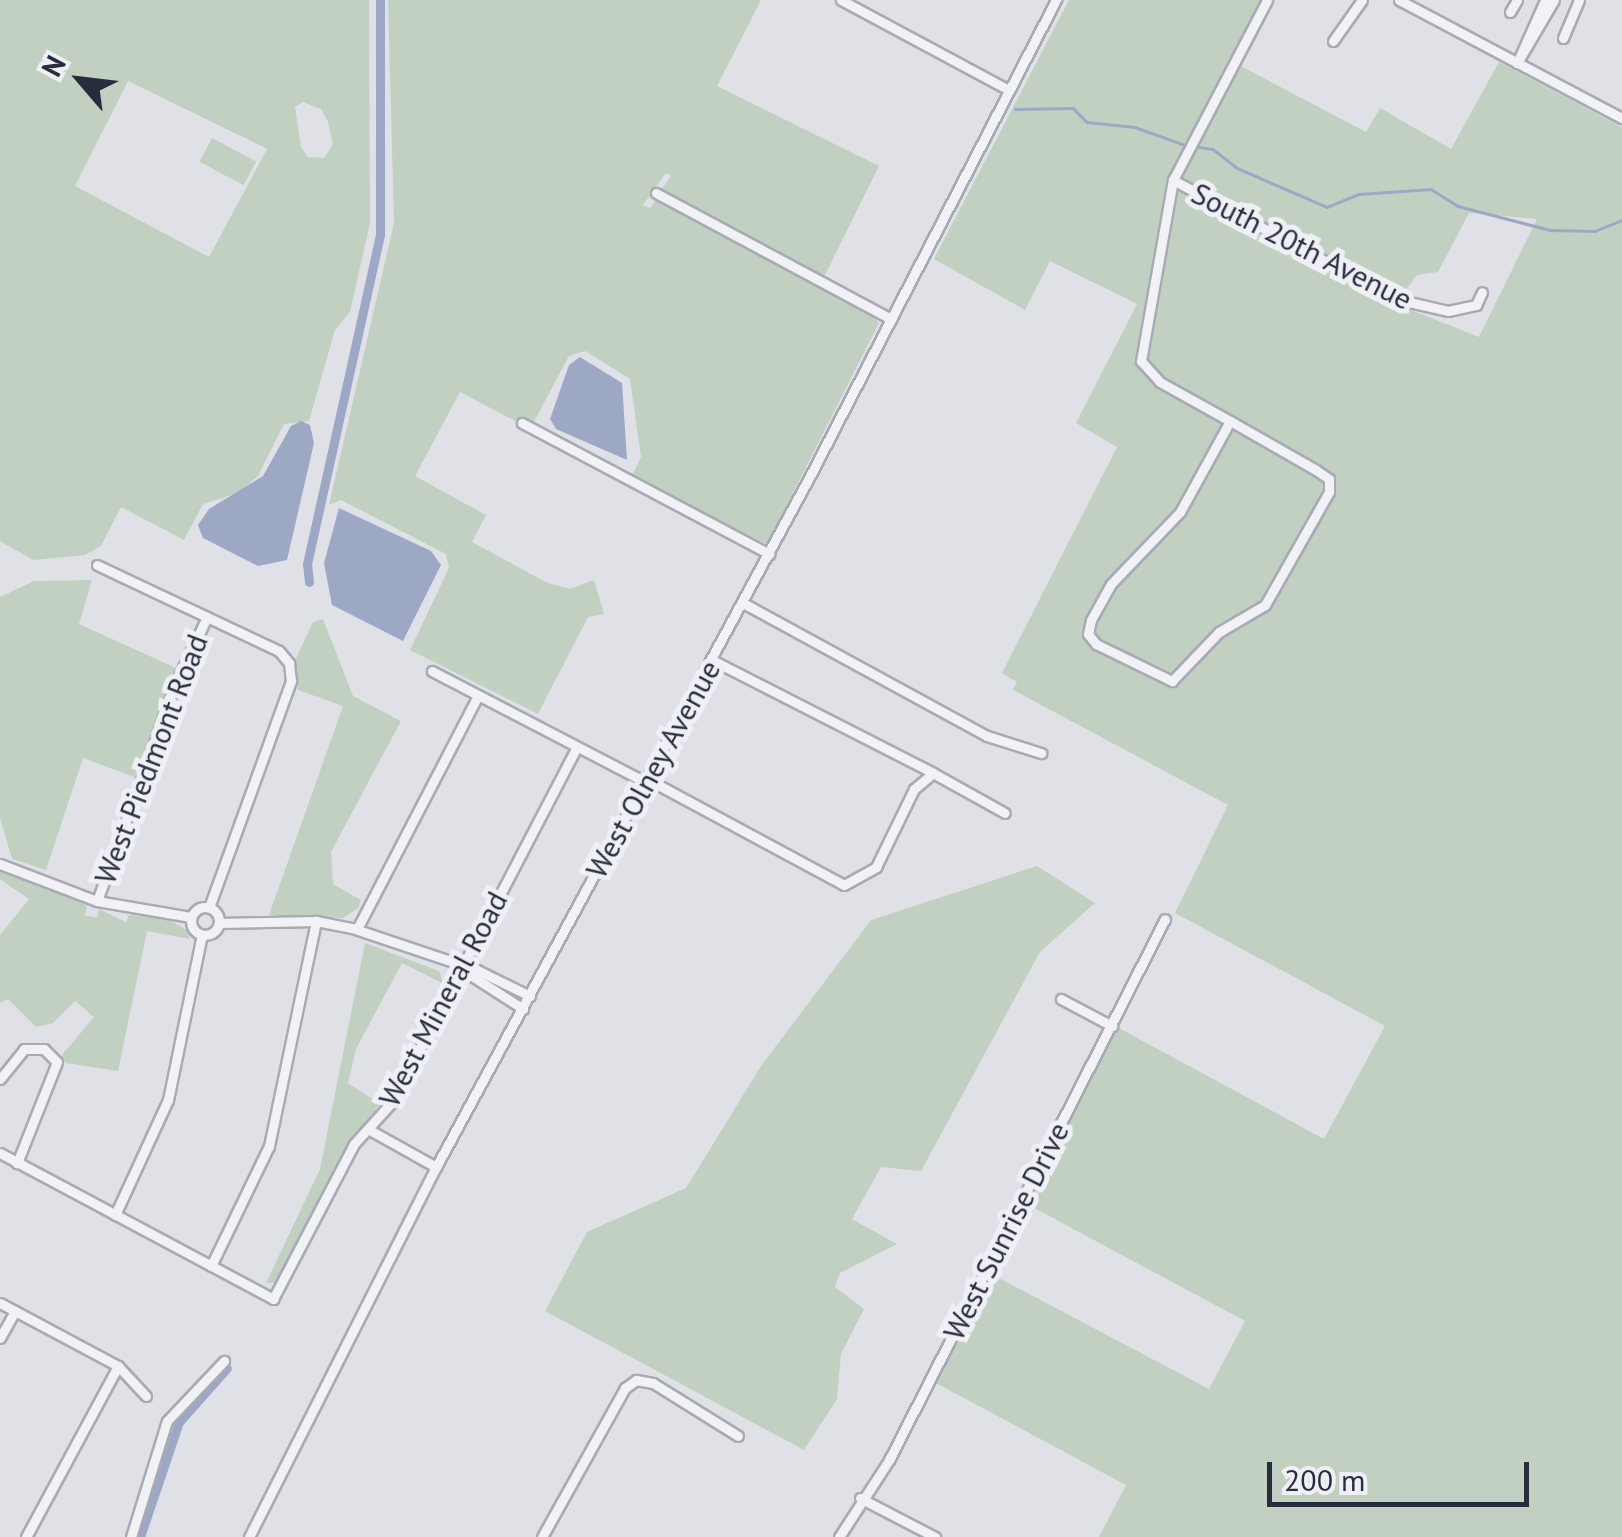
<!DOCTYPE html>
<html>
<head>
<meta charset="utf-8">
<style>
  body { margin:0 }
  #map { position:relative; width:1622px; height:1537px; overflow:hidden; background:#dfe1e7; font-family:"PT Sans",sans-serif }
  div>[style] { position:absolute }
  .green>* { inset:0; background:#c2d0c1; transform-origin:0 0 }
  .water>* { inset:0; background:#9da8c5 }
  .stream>* { height:2.5px; margin:-1.25px; padding:0 1.25px; transform-origin:1.25px; border-radius:1.25px; background:#9da8c5 }
  .canal>* { height:9px; margin:-4.5px; padding:0 4.5px; transform-origin:4.5px; border-radius:4.5px; background:#9da8c5 }
  .roads { filter:drop-shadow(2px 0 #a8abb4) drop-shadow(-2px 0 #a8abb4) drop-shadow(0 2px #a8abb4) drop-shadow(0 -2px #a8abb4) }
  .minor>* { height:9px; margin:-4.5px; padding:0 4.5px; transform-origin:4.5px; border-radius:4.5px; background:#f2f2f6 }
  .minor>.ring { margin:-4.5px; padding:0; box-sizing:content-box; background:none; border:9px solid #f2f2f6; border-radius:50% }
  span { translate:-50% -50%; white-space:nowrap; text-align:center; line-height:1.15; -webkit-text-stroke:10px #eef0f5; paint-order:stroke }
  .street-label { font-size:30px; color:#292c3d }
  .north { position:absolute; left:30px; top:30px; width:100px; height:100px; -webkit-text-stroke:8px #eef0f5; paint-order:stroke; rotate:298deg; font-size:28px; font-weight:700; line-height:40px; text-align:center; color:#292c3d }
  .north::after { content:''; display:block; margin:auto; width:35px; height:45px; background:#292c3d; clip-path:polygon(50% 0,100% 100%,50% 72%,0 100%) }
  .scale { position:absolute; left:1267px; top:1462px; width:262px; height:45px; box-sizing:border-box; border:5px solid #292c3d; border-top:0; padding-left:12px; font-size:30px; line-height:35px; white-space:nowrap; color:#292c3d; -webkit-text-stroke:8px #eef0f5; paint-order:stroke }
</style>
</head>
<body>
<div id="map">
  <div class="green">
    <div style="clip-path:polygon(evenodd,0 0,369px 0,370px 223px,350px 312px,335px 330px,309px 421px,284px 424px,258px 476px,238px 493px,203px 504px,184px 540px,121px 507px,101px 546px,85px 555px,33px 560px,0 541px,0 0,128px 81px,267px 149px,209px 257px,75px 186px,128px 81px,0 0,303px 102px,321px 109px,328px 122px,333px 144px,324px 158px,308px 157px,301px 147px,295px 107px,303px 102px)"></div>
    <div style="clip-path:polygon(388px 0,761px 0,717px 86px,879px 166px,823px 279px,662px 189px,671px 176px,666px 173px,643px 205px,650px 208px,657px 199px,869px 312px,879px 323px,767px 544px,631px 478px,641px 457px,630px 379px,585px 351px,569px 356px,530px 429px,460px 392px,415px 476px,486px 515px,472px 542px,548px 583px,570px 589px,594px 580px,604px 614px,588px 617px,538px 714px,410px 650px,449px 568px,446px 554px,341px 500px,329px 505px,394px 223px)"></div>
    <div style="clip-path:polygon(1069px 0,1261px 0,1167px 184px,1396px 304px,1479px 337px,1537px 219px,1469px 213px,1438px 272px,1417px 275px,1401px 296px,1185px 184px,1178px 178px,1237px 64px,1366px 132px,1380px 108px,1451px 149px,1499px 62px,1622px 127px,1622px 1537px,1099px 1537px,1126px 1485px,936px 1383px,966px 1327px,984px 1270px,1209px 1389px,1245px 1321px,1023px 1202px,1117px 1027px,1324px 1139px,1385px 1026px,1175px 913px,1228px 805px,1013px 690px,1017px 682px,1002px 673px,1117px 447px,1076px 423px,1137px 304px,1050px 261px,1025px 310px,934px 259px)"></div>
    <div style="left:212px;top:138px;width:50px;height:27px;rotate:28deg"></div>
    <div style="clip-path:polygon(92px 580px,79px 624px,176px 668px,134px 777px,83px 758px,46px 870px,12px 859px,0 818px,0 597px,34px 581px)"></div>
    <div style="clip-path:polygon(323px 619px,353px 696px,401px 721px,331px 852px,333px 884px,361px 900px,358px 908px,343px 918px,269px 915px,343px 706px,298px 690px,295px 660px,313px 622px)"></div>
    <div style="clip-path:polygon(1037px 866px,1095px 903px,1040px 952px,921px 1171px,881px 1167px,852px 1219px,897px 1244px,840px 1273px,835px 1287px,864px 1309px,841px 1354px,837px 1399px,804px 1450px,545px 1311px,587px 1232px,686px 1188px,761px 1066px,871px 920px)"></div>
    <div style="clip-path:polygon(0 872px,24px 875px,75px 899px,87px 906px,85px 915px,97px 918px,99px 909px,126px 922px,129px 915px,168px 919px,187px 930px,190px 939px,147px 931px,118px 1071px,65px 1063px,62px 1055px,94px 1017px,75px 1001px,53px 1023px,36px 1027px,8px 999px,0 1003px,0 935px,29px 899px,0 879px)"></div>
    <div style="clip-path:polygon(365px 943px,439px 971px,444px 984px,402px 963px,356px 1049px,348px 1083px,380px 1104px,349px 1142px,275px 1283px,266px 1283px,320px 1169px)"></div>
  </div>
  <div class="water">
    <div style="clip-path:polygon(580px 357px,622px 383px,627px 460px,556px 429px,550px 419px,569px 365px)"></div>
    <div style="clip-path:polygon(301px 421px,310px 425px,314px 443px,287px 560px,258px 566px,203px 538px,198px 525px,209px 509px,263px 476px,291px 426px)"></div>
    <div style="clip-path:polygon(339px 508px,431px 551px,441px 565px,403px 641px,332px 605px,324px 563px)"></div>
  </div>
  <div class="stream">
    <div style="left:1015px;top:109px;width:58px;rotate:-1deg"></div>
    <div style="left:1073px;top:108px;width:20px;rotate:45deg"></div>
    <div style="left:1087px;top:122px;width:48px;rotate:5.9deg"></div>
    <div style="left:1135px;top:127px;width:53px;rotate:19.8deg"></div>
    <div style="left:1193px;top:146px;width:20px;rotate:9deg"></div>
    <div style="left:1213px;top:149px;width:31px;rotate:38deg"></div>
    <div style="left:1237px;top:168px;width:98px;rotate:23.4deg"></div>
    <div style="left:1327px;top:207px;width:35px;rotate:-22deg"></div>
    <div style="left:1359px;top:194px;width:72px;rotate:-4deg"></div>
    <div style="left:1431px;top:189px;width:32px;rotate:32deg"></div>
    <div style="left:1458px;top:206px;width:95px;rotate:14.6deg"></div>
    <div style="left:1550px;top:230px;width:45px;rotate:1.3deg"></div>
    <div style="left:1595px;top:231px;width:29px;rotate:-22deg"></div>
  </div>
  <div class="canal">
    <div style="left:309px;top:582px;width:18px;rotate:-96deg"></div>
    <div style="left:307px;top:564px;width:337px;rotate:-77.5deg"></div>
    <div style="left:380px;top:235px;width:235px;rotate:-90deg"></div>
    <div style="left:140px;top:1537px;width:121px;rotate:-71.3deg"></div>
    <div style="left:179px;top:1422px;width:72px;rotate:-48.4deg"></div>
  </div>
  <div class="roads">
    <div class="minor">
      <div style="left:841px;top:0;width:191px;rotate:28.2deg"></div>
      <div style="left:1399px;top:0;width:252px;rotate:27.9deg"></div>
      <div style="left:1510px;top:12px;width:14px;rotate:-60deg"></div>
      <div style="left:1563px;top:38px;width:41px;rotate:-67.2deg"></div>
      <div style="left:1333px;top:41px;width:50px;rotate:-54.7deg"></div>
      <div style="left:1517px;top:63px;width:73px;rotate:-59.6deg"></div>
      <div style="left:1517px;top:63px;width:69px;rotate:-66deg"></div>
      <div style="left:1173px;top:180px;width:253px;rotate:28.1deg"></div>
      <div style="left:1396px;top:299px;width:53px;rotate:13deg"></div>
      <div style="left:1448px;top:311px;width:29px;rotate:-12deg"></div>
      <div style="left:1476px;top:305px;width:14px;rotate:-65deg"></div>
      <div style="left:656px;top:193px;width:267px;rotate:28.2deg"></div>
      <div style="left:1230px;top:421px;width:104px;rotate:118.8deg"></div>
      <div style="left:1180px;top:512px;width:100px;rotate:133.8deg"></div>
      <div style="left:1111px;top:584px;width:41px;rotate:119.1deg"></div>
      <div style="left:1091px;top:620px;width:14px;rotate:102deg"></div>
      <div style="left:1088px;top:634px;width:13px;rotate:51deg"></div>
      <div style="left:1096px;top:644px;width:85px;rotate:26deg"></div>
      <div style="left:1172px;top:681px;width:68px;rotate:-46.2deg"></div>
      <div style="left:1219px;top:632px;width:53px;rotate:-30.4deg"></div>
      <div style="left:1265px;top:605px;width:130px;rotate:-60.5deg"></div>
      <div style="left:1329px;top:492px;width:13px;rotate:-90deg"></div>
      <div style="left:1329px;top:479px;width:16px;rotate:-145deg"></div>
      <div style="left:1316px;top:470px;width:99px;rotate:-150.3deg"></div>
      <div style="left:1230px;top:421px;width:80px;rotate:-150.9deg"></div>
      <div style="left:1160px;top:382px;width:28px;rotate:-132deg"></div>
      <div style="left:1141px;top:361px;width:184px;rotate:-80deg"></div>
      <div style="left:1173px;top:180px;width:203px;rotate:-62.4deg"></div>
      <div style="left:522px;top:423px;width:280px;rotate:27.9deg"></div>
      <div style="left:97px;top:565px;width:201px;rotate:25.3deg"></div>
      <div style="left:279px;top:651px;width:16px;rotate:50deg"></div>
      <div style="left:289px;top:663px;width:18px;rotate:84deg"></div>
      <div style="left:291px;top:681px;width:240px;rotate:109.9deg"></div>
      <div style="left:743px;top:603px;width:278px;rotate:28.6deg"></div>
      <div style="left:987px;top:736px;width:57px;rotate:17.5deg"></div>
      <div style="left:712px;top:660px;width:247px;rotate:27deg"></div>
      <div style="left:432px;top:671px;width:242px;rotate:27.5deg"></div>
      <div style="left:649px;top:780px;width:221px;rotate:28.3deg"></div>
      <div style="left:844px;top:885px;width:37px;rotate:-29deg"></div>
      <div style="left:876px;top:867px;width:87px;rotate:-64deg"></div>
      <div style="left:914px;top:789px;width:25px;rotate:-40deg"></div>
      <div style="left:933px;top:773px;width:82px;rotate:29.1deg"></div>
      <div style="left:0;top:864px;width:104px;rotate:20.9deg"></div>
      <div style="left:97px;top:901px;width:95px;rotate:9.7deg"></div>
      <div style="left:97px;top:901px;width:233px;rotate:-70.2deg"></div>
      <div style="left:176px;top:682px;width:72px;rotate:-64.5deg"></div>
      <div class="ring" style="left:191px;top:907px;width:19px;height:19px"></div>
      <div style="left:219px;top:923px;width:97px;rotate:-1.2deg"></div>
      <div style="left:316px;top:921px;width:37px;rotate:11deg"></div>
      <div style="left:352px;top:928px;width:132px;rotate:18.6deg"></div>
      <div style="left:477px;top:970px;width:59px;rotate:26.1deg"></div>
      <div style="left:357px;top:929px;width:263px;rotate:-62.6deg"></div>
      <div style="left:461px;top:969px;width:74px;rotate:32.8deg"></div>
      <div style="left:1061px;top:999px;width:58px;rotate:27.9deg"></div>
      <div style="left:0;top:1079px;width:38px;rotate:-51deg"></div>
      <div style="left:24px;top:1049px;width:20px"></div>
      <div style="left:44px;top:1049px;width:18px;rotate:45deg"></div>
      <div style="left:57px;top:1062px;width:109px;rotate:111.6deg"></div>
      <div style="left:368px;top:1129px;width:78px;rotate:29.2deg"></div>
      <div style="left:0;top:1153px;width:310px;rotate:28.1deg"></div>
      <div style="left:273px;top:1299px;width:175px;rotate:-62.4deg"></div>
      <div style="left:354px;top:1144px;width:57px;rotate:-47.9deg"></div>
      <div style="left:392px;top:1102px;width:400px;rotate:-62.5deg"></div>
      <div style="left:115px;top:1215px;width:127px;rotate:-65.3deg"></div>
      <div style="left:168px;top:1100px;width:168px;rotate:-78.4deg"></div>
      <div style="left:211px;top:1266px;width:133px;rotate:-64.2deg"></div>
      <div style="left:269px;top:1146px;width:230px;rotate:-78.2deg"></div>
      <div style="left:0;top:1303px;width:134px;rotate:28.1deg"></div>
      <div style="left:118px;top:1366px;width:41px;rotate:47deg"></div>
      <div style="left:0;top:1338px;width:31px;rotate:-61deg"></div>
      <div style="left:860px;top:1498px;width:85px;rotate:27.5deg"></div>
      <div style="left:26px;top:1537px;width:194px;rotate:-61.7deg"></div>
      <div style="left:131px;top:1537px;width:121px;rotate:-72.8deg"></div>
      <div style="left:167px;top:1421px;width:83px;rotate:-46.5deg"></div>
      <div style="left:249px;top:1537px;width:415px;rotate:-63.2deg"></div>
      <div style="left:436px;top:1167px;width:788px;rotate:-61.58deg"></div>
      <div style="left:811px;top:474px;width:534px;rotate:-62.67deg"></div>
      <div style="left:542px;top:1537px;width:171px;rotate:-60.9deg"></div>
      <div style="left:625px;top:1388px;width:14px;rotate:-36deg"></div>
      <div style="left:636px;top:1380px;width:17px;rotate:10deg"></div>
      <div style="left:653px;top:1383px;width:100px;rotate:31.9deg"></div>
      <div style="left:839px;top:1537px;width:92px;rotate:-57deg"></div>
      <div style="left:889px;top:1460px;width:607px;rotate:-62.97deg"></div>
    </div>
  </div>
  <div class="street-label">
    <span style="left:1302px;top:246px;rotate:27deg">South 20th Avenue</span>
    <span style="left:151px;top:759px;rotate:-69deg">West Piedmont Road</span>
    <span style="left:653px;top:769px;rotate:-61deg">West Olney Avenue</span>
    <span style="left:443px;top:999px;rotate:-62deg">West Mineral Road</span>
    <span style="left:1006px;top:1231px;rotate:-63deg">West Sunrise Drive</span>
  </div>
  <div class="north">N</div>
  <div class="scale">200 m</div>
</div>
</body>
</html>
